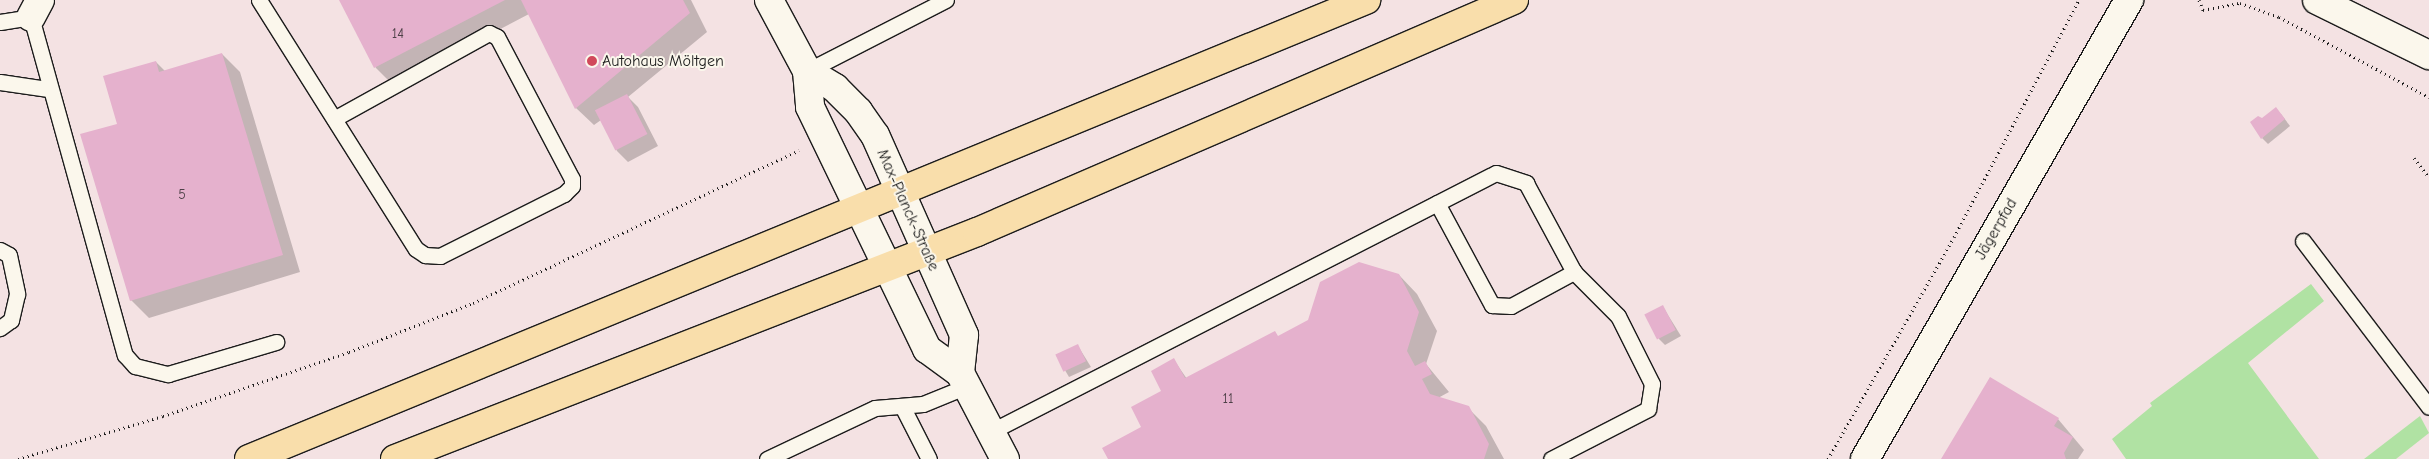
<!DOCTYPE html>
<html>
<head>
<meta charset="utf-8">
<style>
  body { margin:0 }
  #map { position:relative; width:2429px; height:459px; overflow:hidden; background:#f4e2e3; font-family:"Comic Neue",sans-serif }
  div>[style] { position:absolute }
  .green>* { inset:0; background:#b0e2a3 }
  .shadow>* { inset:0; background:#0003 }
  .building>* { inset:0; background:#e5b1cd; transform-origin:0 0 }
  .path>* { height:3px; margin-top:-1.5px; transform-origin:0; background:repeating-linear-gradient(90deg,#1c1c1c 0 1px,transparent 0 5px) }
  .roads { filter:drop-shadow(1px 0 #1c1c1c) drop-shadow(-1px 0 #1c1c1c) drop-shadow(0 1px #1c1c1c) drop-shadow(0 -1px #1c1c1c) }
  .lane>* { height:15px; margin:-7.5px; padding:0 7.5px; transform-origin:7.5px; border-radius:7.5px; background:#fbf7ec }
  .street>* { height:28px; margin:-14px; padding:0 14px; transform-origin:14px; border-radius:14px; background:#fbf7ec }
  .secondary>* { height:28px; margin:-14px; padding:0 14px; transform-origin:14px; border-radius:14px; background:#fbf7ec }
  .primary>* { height:28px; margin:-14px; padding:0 14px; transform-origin:14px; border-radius:14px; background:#f9deab }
  .dots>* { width:14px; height:14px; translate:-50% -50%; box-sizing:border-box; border:2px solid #fbf7ec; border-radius:50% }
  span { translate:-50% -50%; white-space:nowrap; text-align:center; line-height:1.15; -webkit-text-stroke:4px #fbf7ec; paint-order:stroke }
  .number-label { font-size:14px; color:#4e4148 }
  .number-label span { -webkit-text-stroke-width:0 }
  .poi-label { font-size:16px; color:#1c1c1c }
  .left { translate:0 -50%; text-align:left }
  .street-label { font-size:16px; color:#1c1c1c }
</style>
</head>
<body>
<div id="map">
  <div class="green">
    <div style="clip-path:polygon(2311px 284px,2324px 301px,2248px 363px,2319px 459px,2126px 459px,2112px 439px,2152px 406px,2150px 403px)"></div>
    <div style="clip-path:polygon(2420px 416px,2429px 433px,2396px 459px,2364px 459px)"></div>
  </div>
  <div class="shadow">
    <div style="clip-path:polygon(340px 0,691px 0,707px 32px,628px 97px,638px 107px,658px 146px,628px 162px,617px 151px,601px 120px,594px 125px,576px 108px,529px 14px,393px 85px,376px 68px)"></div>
    <div style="clip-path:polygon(222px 54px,240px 72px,300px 272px,149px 318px,131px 300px,118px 124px,156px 62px,165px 71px)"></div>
    <div style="clip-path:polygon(2281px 114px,2290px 126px,2268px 144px,2262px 138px)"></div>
    <div style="clip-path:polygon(1399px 275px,1417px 294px,1437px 331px,1426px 364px,1449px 392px,1438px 398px,1468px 408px,1486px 426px,1504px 459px,1109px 459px,1143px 427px,1163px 391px,1174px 360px,1187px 379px,1279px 337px)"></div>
    <div style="clip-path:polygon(1663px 307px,1681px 336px,1665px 345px,1659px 339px)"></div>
    <div style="clip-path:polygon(1078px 346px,1091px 367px,1069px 377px,1056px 355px)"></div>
    <div style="clip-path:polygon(1990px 379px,2058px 419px,2084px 450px,2078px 459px,1943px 459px)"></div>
  </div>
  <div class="building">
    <div style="clip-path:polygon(339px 0,505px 0,374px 68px)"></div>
    <div style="clip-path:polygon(521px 0,683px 0,690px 13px,575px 109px)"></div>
    <div style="clip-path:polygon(222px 53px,283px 255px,130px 301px,80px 134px,117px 124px,103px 76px,156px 61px,159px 72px)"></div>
    <div style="left:627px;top:94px;width:45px;height:36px;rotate:63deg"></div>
    <div style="clip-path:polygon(2276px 107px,2285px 119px,2261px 139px,2250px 122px,2258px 116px,2262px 118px)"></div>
    <div style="clip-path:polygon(1359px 262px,1399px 274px,1419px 312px,1407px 351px,1415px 366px,1425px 361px,1432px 374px,1422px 379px,1430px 394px,1469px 406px,1489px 444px,1484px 459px,1108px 459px,1102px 448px,1141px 427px,1131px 407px,1161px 391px,1151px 371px,1174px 358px,1185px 378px,1275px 331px,1278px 336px,1308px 320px,1320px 282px)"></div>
    <div style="left:1663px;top:305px;width:28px;height:21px;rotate:63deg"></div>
    <div style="left:1078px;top:344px;width:19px;height:25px;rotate:65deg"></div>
    <div style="clip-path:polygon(1990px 377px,2059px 418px,2054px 426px,2073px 437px,2064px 453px,2066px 459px,1941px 459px)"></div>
  </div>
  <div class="path">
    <div style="left:2199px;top:0;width:11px;rotate:68deg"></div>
    <div style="left:2203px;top:10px;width:38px;rotate:-11deg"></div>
    <div style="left:2240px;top:3px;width:41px;rotate:19.7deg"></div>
    <div style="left:2279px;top:17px;width:170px;rotate:28.1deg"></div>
    <div style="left:2414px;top:158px;width:24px;rotate:52deg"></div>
    <div style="left:18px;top:459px;width:151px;rotate:-16.5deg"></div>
    <div style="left:163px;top:416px;width:197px;rotate:-19deg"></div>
    <div style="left:349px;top:352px;width:133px;rotate:-21.6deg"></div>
    <div style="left:473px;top:303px;width:360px;rotate:-25.1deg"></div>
    <div style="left:1828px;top:459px;width:255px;rotate:-60.4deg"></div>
    <div style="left:1954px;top:237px;width:268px;rotate:-62.2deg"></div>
  </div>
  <div class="roads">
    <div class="lane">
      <div style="left:259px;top:0;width:294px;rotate:57.8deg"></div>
      <div style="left:416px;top:249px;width:11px;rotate:34deg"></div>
      <div style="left:425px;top:255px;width:15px;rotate:4deg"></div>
      <div style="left:440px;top:256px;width:139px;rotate:-26.6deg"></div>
      <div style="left:564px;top:194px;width:11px;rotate:-45deg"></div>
      <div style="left:572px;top:186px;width:7px;rotate:-90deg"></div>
      <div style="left:572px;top:179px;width:161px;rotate:-117.8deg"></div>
      <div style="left:497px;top:37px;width:9px;rotate:-153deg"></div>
      <div style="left:489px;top:33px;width:177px;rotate:151deg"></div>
      <div style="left:0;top:22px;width:31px;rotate:-9deg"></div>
      <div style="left:31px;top:17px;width:351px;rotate:74.5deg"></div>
      <div style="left:125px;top:355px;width:15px;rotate:48deg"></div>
      <div style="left:135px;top:366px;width:34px;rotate:14deg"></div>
      <div style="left:168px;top:374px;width:113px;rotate:-16.5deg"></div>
      <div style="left:807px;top:71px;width:156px;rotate:-27.1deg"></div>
      <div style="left:0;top:82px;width:49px;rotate:8.3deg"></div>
      <div style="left:1437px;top:203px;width:116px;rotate:61.7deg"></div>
      <div style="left:1492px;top:305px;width:19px;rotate:3deg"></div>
      <div style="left:1511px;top:306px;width:72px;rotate:-28.4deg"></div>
      <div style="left:2303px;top:241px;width:208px;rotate:52.8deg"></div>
      <div style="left:0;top:250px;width:10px;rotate:29deg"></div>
      <div style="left:9px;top:255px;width:40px;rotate:78deg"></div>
      <div style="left:17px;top:294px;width:27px;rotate:103deg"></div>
      <div style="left:11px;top:320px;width:14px;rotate:144deg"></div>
      <div style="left:902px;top:406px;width:59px;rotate:63deg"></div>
      <div style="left:990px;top:432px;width:568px;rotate:-27.11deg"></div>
      <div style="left:1496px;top:173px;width:32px;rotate:18deg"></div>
      <div style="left:1526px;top:183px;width:101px;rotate:61.7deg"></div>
      <div style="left:1574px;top:272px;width:62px;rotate:45deg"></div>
      <div style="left:1618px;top:316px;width:76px;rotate:63.4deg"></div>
      <div style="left:1652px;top:384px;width:25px;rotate:99deg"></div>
      <div style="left:1648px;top:409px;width:109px;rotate:152.7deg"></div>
      <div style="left:767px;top:459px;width:119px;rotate:-25.3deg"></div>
      <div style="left:875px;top:408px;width:48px;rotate:-4.8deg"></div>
      <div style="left:923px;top:404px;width:48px;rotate:-22.2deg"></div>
    </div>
    <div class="street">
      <div style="left:2317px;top:0;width:125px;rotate:26.2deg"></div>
      <div style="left:31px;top:17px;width:19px;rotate:-62deg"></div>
      <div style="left:1865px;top:459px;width:530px;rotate:-60.09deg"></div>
    </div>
    <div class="secondary">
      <div style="left:769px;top:0;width:81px;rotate:61.8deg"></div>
      <div style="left:807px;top:71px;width:36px;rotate:85deg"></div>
      <div style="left:810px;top:107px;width:269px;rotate:64.2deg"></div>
      <div style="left:927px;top:349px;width:41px;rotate:36deg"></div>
      <div style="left:960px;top:373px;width:97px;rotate:62.4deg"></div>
      <div style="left:807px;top:71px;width:33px;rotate:31deg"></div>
      <div style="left:835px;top:88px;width:33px;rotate:45deg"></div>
      <div style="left:858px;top:111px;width:29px;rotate:55deg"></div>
      <div style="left:875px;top:135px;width:219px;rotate:66deg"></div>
      <div style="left:964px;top:335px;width:38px;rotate:96deg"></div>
    </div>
    <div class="primary">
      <div style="left:249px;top:459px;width:1208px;rotate:-22.34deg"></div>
      <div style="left:395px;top:459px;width:625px;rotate:-21.31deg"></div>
      <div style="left:977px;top:232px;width:585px;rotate:-23.37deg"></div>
    </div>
  </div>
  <div class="dots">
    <div style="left:592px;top:61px;background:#d1495b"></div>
  </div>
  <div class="number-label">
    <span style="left:398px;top:34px">14</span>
    <span style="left:182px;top:195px">5</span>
    <span style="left:1228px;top:399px">11</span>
  </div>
  <div class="poi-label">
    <span class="left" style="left:602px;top:61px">Autohaus Möltgen</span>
  </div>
  <div class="street-label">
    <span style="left:908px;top:210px;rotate:66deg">Max-Planck-Straße</span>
    <span style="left:1996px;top:229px;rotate:-60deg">Jägerpfad</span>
  </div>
</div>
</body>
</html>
